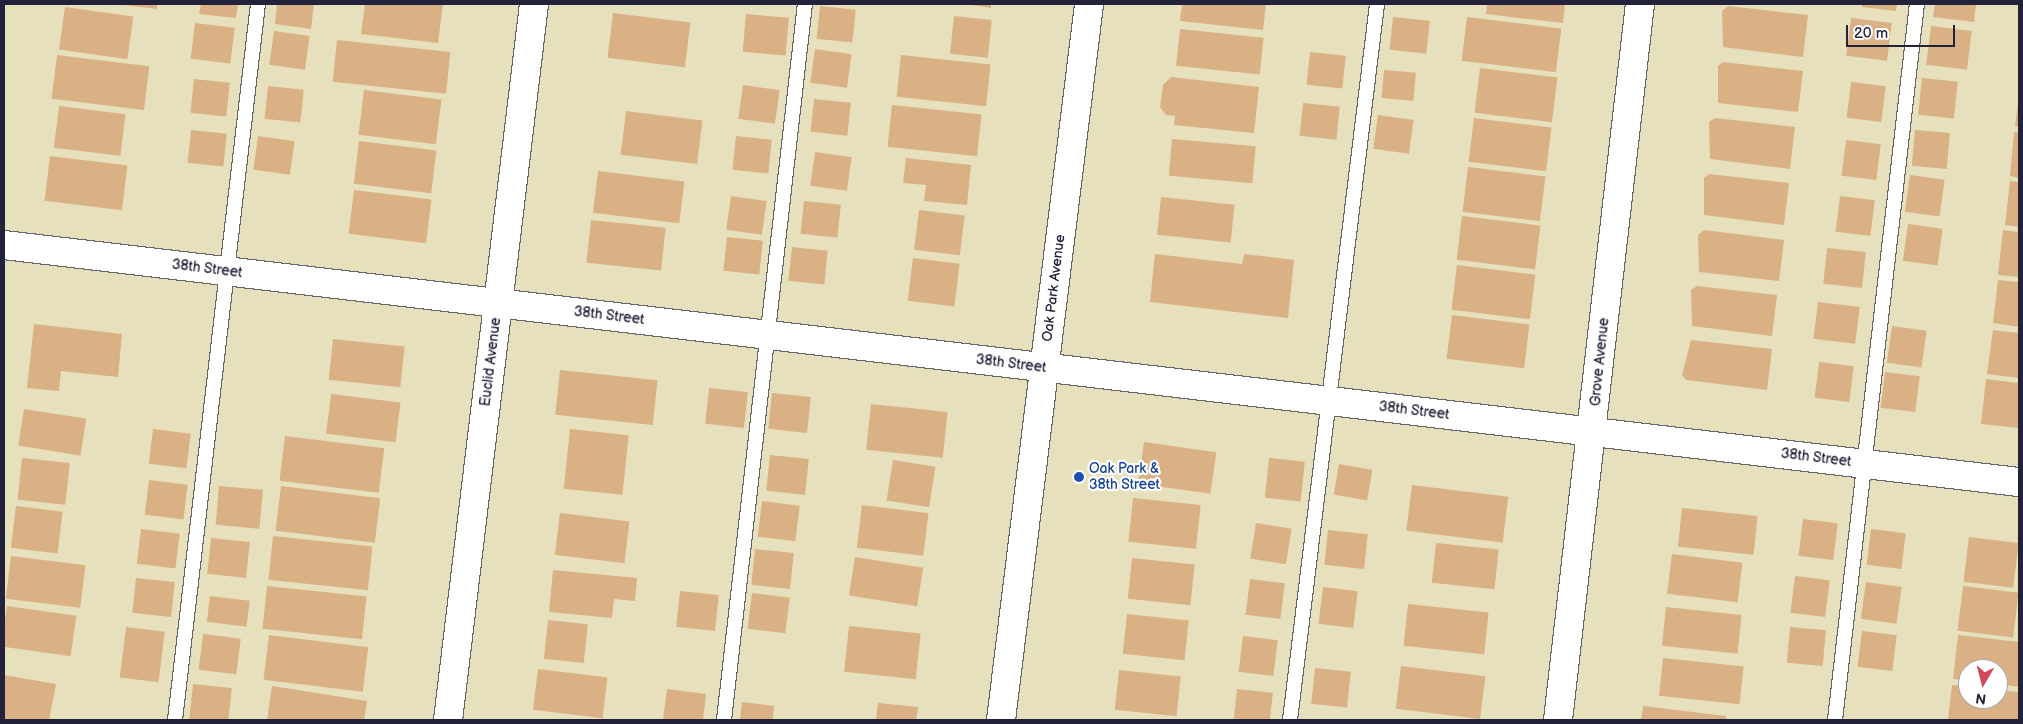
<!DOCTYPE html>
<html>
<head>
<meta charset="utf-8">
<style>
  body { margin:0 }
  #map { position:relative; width:2023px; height:724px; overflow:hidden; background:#e6e0bd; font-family:"Balsamiq Sans",sans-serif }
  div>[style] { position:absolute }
  .building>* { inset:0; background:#dab185; transform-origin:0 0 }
  .roads { filter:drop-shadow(1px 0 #676468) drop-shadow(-1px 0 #676468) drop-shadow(0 1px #676468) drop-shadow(0 -1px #676468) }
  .lane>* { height:14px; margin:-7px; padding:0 7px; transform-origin:7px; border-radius:7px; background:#fff }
  .street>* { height:28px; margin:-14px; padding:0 14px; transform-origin:14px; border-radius:14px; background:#fff }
  .dots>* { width:14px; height:14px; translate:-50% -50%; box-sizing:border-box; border:2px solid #fff; border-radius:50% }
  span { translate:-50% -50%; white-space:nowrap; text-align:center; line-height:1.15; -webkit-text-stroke:4.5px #fff; paint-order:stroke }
  .street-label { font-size:14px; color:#22223b }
  .transit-label { font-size:14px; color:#164399 }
  .left { translate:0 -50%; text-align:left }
  .frame { position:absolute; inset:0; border:5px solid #22223b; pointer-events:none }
  .north { position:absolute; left:1958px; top:659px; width:50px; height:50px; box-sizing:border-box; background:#fff; border:1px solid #a7a7b1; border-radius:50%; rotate:188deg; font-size:14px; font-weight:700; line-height:20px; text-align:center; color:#22223b }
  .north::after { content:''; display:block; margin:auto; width:18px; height:22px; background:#d1495b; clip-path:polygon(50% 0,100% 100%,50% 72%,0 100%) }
  .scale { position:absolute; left:1846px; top:25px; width:109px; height:22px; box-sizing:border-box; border:2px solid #22223b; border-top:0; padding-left:6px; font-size:15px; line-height:18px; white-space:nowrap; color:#22223b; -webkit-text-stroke:4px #fff; paint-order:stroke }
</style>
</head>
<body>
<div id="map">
  <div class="building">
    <div style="clip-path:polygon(116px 4px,157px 4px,157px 9px)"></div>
    <div style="clip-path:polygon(201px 4px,238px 4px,236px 18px,199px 14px)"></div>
    <div style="clip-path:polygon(277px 4px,314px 4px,311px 29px,275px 24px)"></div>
    <div style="clip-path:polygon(365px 4px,443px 4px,438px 43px,361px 34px)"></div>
    <div style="clip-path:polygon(965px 4px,991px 4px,991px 8px)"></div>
    <div style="clip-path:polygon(1182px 4px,1266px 4px,1263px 30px,1180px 21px)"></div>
    <div style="clip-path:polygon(1487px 4px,1565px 4px,1563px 23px,1486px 14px)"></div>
    <div style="clip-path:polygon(1862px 4px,1897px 4px,1896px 11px,1862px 7px)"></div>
    <div style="clip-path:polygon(1935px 4px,1976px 4px,1974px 22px,1933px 17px)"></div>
    <div style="left:820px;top:6px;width:36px;height:33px;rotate:6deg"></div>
    <div style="clip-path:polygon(1728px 6px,1808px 15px,1803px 57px,1723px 47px,1722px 11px)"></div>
    <div style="left:65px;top:7px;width:69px;height:43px;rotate:8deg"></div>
    <div style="left:613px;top:13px;width:78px;height:45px;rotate:7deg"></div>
    <div style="left:746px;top:14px;width:43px;height:38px;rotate:5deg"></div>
    <div style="left:954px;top:16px;width:38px;height:38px;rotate:6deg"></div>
    <div style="left:1393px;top:17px;width:37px;height:33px;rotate:6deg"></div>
    <div style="left:1467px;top:17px;width:95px;height:44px;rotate:7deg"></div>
    <div style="left:1851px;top:18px;width:41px;height:38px;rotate:7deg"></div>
    <div style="left:195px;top:23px;width:40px;height:36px;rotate:7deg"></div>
    <div style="left:1931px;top:26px;width:41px;height:39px;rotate:7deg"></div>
    <div style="left:1180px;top:29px;width:84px;height:37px;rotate:6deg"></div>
    <div style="left:274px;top:31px;width:36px;height:34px;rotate:8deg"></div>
    <div style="left:337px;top:40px;width:114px;height:42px;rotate:6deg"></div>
    <div style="left:815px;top:49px;width:37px;height:34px;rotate:8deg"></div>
    <div style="left:1310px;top:52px;width:36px;height:33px;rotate:6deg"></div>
    <div style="left:57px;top:55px;width:93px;height:44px;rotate:7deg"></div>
    <div style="left:901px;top:55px;width:90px;height:42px;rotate:6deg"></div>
    <div style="clip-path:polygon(1723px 62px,1803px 71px,1798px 112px,1718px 103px,1718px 66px)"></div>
    <div style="left:1480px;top:68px;width:78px;height:45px;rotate:7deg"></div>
    <div style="left:1384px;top:70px;width:32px;height:28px;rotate:5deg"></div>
    <div style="clip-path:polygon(1171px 77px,1259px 87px,1254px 133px,1174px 125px,1175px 116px,1166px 115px,1160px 107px,1163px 85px)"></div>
    <div style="left:1922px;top:78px;width:36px;height:37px;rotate:6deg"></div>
    <div style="left:194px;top:79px;width:36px;height:34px;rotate:6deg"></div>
    <div style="left:1851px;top:82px;width:35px;height:36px;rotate:7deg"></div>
    <div style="left:743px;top:85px;width:37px;height:34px;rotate:8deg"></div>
    <div style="left:268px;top:86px;width:36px;height:33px;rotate:6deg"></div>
    <div style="left:364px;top:90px;width:78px;height:45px;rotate:7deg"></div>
    <div style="left:814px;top:99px;width:37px;height:33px;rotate:6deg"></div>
    <div style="left:1303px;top:103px;width:37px;height:33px;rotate:6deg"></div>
    <div style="clip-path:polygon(2018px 104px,2019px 104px,2019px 127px,2015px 126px)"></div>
    <div style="left:892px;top:105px;width:90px;height:42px;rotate:6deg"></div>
    <div style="left:59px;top:106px;width:67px;height:42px;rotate:7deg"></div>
    <div style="left:626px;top:111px;width:77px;height:44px;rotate:7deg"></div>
    <div style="left:1378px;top:115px;width:36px;height:34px;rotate:8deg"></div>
    <div style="left:1474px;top:118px;width:78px;height:44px;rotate:7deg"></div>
    <div style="clip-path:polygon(1715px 118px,1795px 127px,1790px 169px,1710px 159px,1709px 122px)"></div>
    <div style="left:191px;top:130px;width:36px;height:33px;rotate:6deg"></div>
    <div style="left:1915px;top:130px;width:35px;height:36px;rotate:5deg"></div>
    <div style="clip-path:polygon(2014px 132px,2019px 133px,2019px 178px,2010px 176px)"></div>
    <div style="left:258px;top:136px;width:37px;height:34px;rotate:8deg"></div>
    <div style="left:736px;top:136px;width:36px;height:34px;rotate:6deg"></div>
    <div style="left:1172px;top:139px;width:84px;height:37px;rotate:5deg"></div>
    <div style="left:1846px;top:140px;width:35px;height:36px;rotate:7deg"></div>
    <div style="left:359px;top:141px;width:78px;height:43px;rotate:7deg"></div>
    <div style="left:815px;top:152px;width:37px;height:34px;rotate:8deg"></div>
    <div style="left:50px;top:156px;width:78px;height:45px;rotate:7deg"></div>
    <div style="clip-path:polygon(906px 158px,971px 165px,967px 205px,924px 201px,926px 185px,903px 183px)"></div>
    <div style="left:1468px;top:167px;width:78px;height:45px;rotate:7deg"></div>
    <div style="left:598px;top:171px;width:87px;height:42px;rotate:7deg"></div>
    <div style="clip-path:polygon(1709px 174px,1789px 183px,1784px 225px,1704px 215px,1704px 178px)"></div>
    <div style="left:1910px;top:175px;width:35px;height:37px;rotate:8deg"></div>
    <div style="clip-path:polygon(2010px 181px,2019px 182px,2019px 227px,2005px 225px)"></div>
    <div style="left:354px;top:190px;width:78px;height:44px;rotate:7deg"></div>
    <div style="left:731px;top:196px;width:36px;height:34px;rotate:8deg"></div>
    <div style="left:1840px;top:196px;width:35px;height:36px;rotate:7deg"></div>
    <div style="left:1161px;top:197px;width:74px;height:38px;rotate:6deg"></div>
    <div style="left:804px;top:201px;width:37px;height:33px;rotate:6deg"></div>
    <div style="left:919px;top:210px;width:46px;height:40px;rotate:7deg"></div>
    <div style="left:1462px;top:216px;width:79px;height:44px;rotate:7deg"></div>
    <div style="left:591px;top:220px;width:75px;height:43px;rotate:6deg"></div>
    <div style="left:1908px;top:224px;width:35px;height:37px;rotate:8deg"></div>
    <div style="clip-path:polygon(1704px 230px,1784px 240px,1779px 281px,1699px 272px,1698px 235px)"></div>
    <div style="clip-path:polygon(2003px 230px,2019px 232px,2019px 277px,1998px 275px)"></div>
    <div style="left:727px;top:237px;width:36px;height:34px;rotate:6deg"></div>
    <div style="left:792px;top:247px;width:36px;height:34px;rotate:6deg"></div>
    <div style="left:1827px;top:248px;width:39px;height:36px;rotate:6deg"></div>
    <div style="clip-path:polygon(1155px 254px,1242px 264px,1244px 254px,1294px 260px,1288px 318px,1150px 302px)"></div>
    <div style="left:913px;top:258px;width:47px;height:43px;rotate:7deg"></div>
    <div style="left:1457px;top:265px;width:79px;height:45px;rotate:7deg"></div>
    <div style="clip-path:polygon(1998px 280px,2019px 282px,2019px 327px,1993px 323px)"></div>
    <div style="clip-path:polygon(1697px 286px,1777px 295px,1772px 336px,1692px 326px,1691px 290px)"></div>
    <div style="left:1818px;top:302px;width:42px;height:37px;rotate:7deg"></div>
    <div style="left:1452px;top:315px;width:78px;height:44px;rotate:7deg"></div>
    <div style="clip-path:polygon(34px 324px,122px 334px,118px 377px,61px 371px,59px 391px,27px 388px)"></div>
    <div style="left:1892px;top:326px;width:35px;height:37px;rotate:8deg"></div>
    <div style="clip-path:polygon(1993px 330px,2019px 333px,2019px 378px,1987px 374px)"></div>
    <div style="left:333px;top:339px;width:72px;height:41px;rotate:6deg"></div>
    <div style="clip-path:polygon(1691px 340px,1772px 349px,1767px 390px,1686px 380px,1682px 375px)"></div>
    <div style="left:1819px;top:362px;width:35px;height:36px;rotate:7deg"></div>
    <div style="left:560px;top:370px;width:98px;height:45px;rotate:6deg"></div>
    <div style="left:1885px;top:372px;width:35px;height:36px;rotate:7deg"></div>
    <div style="clip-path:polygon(1986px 379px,2019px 383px,2019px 428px,1981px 424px)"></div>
    <div style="left:709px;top:388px;width:39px;height:36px;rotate:6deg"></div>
    <div style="left:772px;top:393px;width:39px;height:36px;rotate:6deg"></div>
    <div style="left:331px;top:394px;width:70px;height:40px;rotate:7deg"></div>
    <div style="left:871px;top:404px;width:77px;height:46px;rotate:6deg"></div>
    <div style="left:24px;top:409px;width:63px;height:37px;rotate:9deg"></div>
    <div style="left:153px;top:429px;width:38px;height:35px;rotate:7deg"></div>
    <div style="left:570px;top:429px;width:59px;height:60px;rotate:6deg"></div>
    <div style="left:285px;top:436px;width:100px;height:45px;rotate:7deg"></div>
    <div style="left:1144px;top:442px;width:73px;height:42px;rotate:8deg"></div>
    <div style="left:770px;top:455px;width:39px;height:36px;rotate:6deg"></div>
    <div style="left:22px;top:458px;width:48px;height:42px;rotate:6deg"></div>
    <div style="left:1269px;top:458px;width:36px;height:40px;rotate:6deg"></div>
    <div style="left:893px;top:460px;width:43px;height:41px;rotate:9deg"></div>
    <div style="left:1339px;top:464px;width:34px;height:31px;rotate:10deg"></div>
    <div style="left:149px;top:480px;width:39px;height:35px;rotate:7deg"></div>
    <div style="left:1412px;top:485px;width:97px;height:46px;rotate:7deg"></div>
    <div style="left:219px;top:486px;width:44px;height:39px;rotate:5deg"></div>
    <div style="left:281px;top:486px;width:100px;height:45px;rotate:7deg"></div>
    <div style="left:1133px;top:498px;width:68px;height:44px;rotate:6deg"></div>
    <div style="left:762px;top:501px;width:38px;height:36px;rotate:7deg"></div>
    <div style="left:862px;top:505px;width:67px;height:43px;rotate:7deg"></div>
    <div style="left:16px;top:506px;width:47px;height:42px;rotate:7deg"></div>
    <div style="left:1682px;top:508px;width:76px;height:39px;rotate:6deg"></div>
    <div style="left:560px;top:513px;width:70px;height:42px;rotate:7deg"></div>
    <div style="left:1803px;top:519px;width:35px;height:37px;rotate:7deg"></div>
    <div style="left:1256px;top:523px;width:36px;height:36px;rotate:9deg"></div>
    <div style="left:141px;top:529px;width:39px;height:35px;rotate:7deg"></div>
    <div style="left:1871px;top:529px;width:35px;height:36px;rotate:7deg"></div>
    <div style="left:1328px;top:530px;width:40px;height:35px;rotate:6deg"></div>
    <div style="left:273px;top:536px;width:100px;height:44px;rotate:6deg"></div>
    <div style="left:1969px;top:537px;width:50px;height:45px;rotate:7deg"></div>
    <div style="left:211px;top:538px;width:39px;height:36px;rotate:6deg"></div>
    <div style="left:1436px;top:543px;width:63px;height:40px;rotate:6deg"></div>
    <div style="left:755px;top:549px;width:39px;height:36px;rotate:6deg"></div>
    <div style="left:1672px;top:554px;width:71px;height:40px;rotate:7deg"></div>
    <div style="left:11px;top:556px;width:75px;height:43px;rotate:7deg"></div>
    <div style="left:855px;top:557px;width:69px;height:39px;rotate:9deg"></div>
    <div style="left:1132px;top:558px;width:63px;height:41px;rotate:6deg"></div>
    <div style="clip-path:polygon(553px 570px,637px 578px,635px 601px,614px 599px,612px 618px,549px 612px)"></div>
    <div style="left:1795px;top:576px;width:35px;height:37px;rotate:7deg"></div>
    <div style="left:136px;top:578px;width:39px;height:35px;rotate:6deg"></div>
    <div style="left:1250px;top:579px;width:35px;height:36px;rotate:7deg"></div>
    <div style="left:1866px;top:582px;width:36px;height:37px;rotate:8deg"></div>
    <div style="left:267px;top:586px;width:100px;height:43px;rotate:6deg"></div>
    <div style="left:1963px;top:586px;width:56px;height:45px;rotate:7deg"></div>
    <div style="left:1323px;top:587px;width:35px;height:37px;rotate:7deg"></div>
    <div style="left:680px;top:591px;width:39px;height:36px;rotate:6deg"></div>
    <div style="left:752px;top:593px;width:38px;height:36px;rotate:7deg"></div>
    <div style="left:210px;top:596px;width:40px;height:26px;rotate:7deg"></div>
    <div style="left:1408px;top:604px;width:81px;height:42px;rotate:6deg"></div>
    <div style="left:7px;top:606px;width:70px;height:41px;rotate:8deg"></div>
    <div style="left:1666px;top:607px;width:76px;height:39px;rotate:6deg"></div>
    <div style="left:1127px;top:614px;width:62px;height:40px;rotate:6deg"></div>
    <div style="left:548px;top:620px;width:40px;height:39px;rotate:6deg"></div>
    <div style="left:849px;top:626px;width:72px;height:46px;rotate:6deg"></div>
    <div style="left:126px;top:627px;width:39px;height:51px;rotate:7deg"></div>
    <div style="left:1790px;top:627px;width:36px;height:36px;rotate:5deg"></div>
    <div style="left:1862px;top:631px;width:35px;height:36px;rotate:7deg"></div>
    <div style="left:203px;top:634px;width:38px;height:36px;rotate:7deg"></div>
    <div style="left:269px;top:635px;width:100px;height:45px;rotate:7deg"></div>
    <div style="clip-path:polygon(1958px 635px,2019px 642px,2019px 687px,1998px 684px,1998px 669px,1968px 669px,1968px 681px,1953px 679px)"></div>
    <div style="left:1243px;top:636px;width:35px;height:36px;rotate:7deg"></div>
    <div style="left:1663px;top:658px;width:81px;height:38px;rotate:6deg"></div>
    <div style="left:1401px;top:666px;width:85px;height:43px;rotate:7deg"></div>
    <div style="left:1315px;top:668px;width:36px;height:36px;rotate:6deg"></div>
    <div style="left:538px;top:669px;width:70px;height:41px;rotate:7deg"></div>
    <div style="left:1119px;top:670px;width:62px;height:40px;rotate:6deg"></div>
    <div style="clip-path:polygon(4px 675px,56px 684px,49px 720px,4px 720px)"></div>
    <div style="left:193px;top:684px;width:39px;height:36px;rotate:6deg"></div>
    <div style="clip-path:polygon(1952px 685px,1968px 686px,1968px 699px,1998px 699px,1998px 690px,2019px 692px,2019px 720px,1948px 720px)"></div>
    <div style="clip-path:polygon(272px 686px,367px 701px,364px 720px,267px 720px)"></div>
    <div style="clip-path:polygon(667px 689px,706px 694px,703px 720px,663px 720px)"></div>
    <div style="left:1237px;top:689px;width:36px;height:31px;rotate:6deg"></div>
    <div style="clip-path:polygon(742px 702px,774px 706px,773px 720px,740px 720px)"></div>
    <div style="clip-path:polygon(878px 703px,918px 707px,916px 720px,876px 720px)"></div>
    <div style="clip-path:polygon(1643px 706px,1726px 716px,1726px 720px,1641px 720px)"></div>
  </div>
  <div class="roads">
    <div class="lane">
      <div style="left:175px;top:720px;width:721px;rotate:-83.39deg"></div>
      <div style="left:724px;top:720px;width:721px;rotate:-83.55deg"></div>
      <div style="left:1290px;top:720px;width:721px;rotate:-83.07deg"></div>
      <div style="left:1835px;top:720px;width:721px;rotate:-83.47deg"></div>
    </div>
    <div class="street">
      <div style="left:4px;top:245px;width:2029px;rotate:6.71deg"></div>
      <div style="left:448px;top:720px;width:721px;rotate:-83.15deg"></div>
      <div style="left:1001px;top:720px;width:721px;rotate:-82.99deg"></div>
      <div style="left:1558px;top:720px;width:721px;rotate:-83.47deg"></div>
    </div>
  </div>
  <div class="dots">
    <div style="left:1079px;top:477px;background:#1a4fb4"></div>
  </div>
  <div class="street-label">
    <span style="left:207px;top:269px;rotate:7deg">38th Street</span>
    <span style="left:1054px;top:288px;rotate:-83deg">Oak Park Avenue</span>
    <span style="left:609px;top:316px;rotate:7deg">38th Street</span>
    <span style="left:491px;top:362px;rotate:-83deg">Euclid Avenue</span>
    <span style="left:1600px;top:362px;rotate:-84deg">Grove Avenue</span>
    <span style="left:1011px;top:364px;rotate:7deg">38th Street</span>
    <span style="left:1414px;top:411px;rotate:7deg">38th Street</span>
    <span style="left:1816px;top:458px;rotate:7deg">38th Street</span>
  </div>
  <div class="transit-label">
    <span class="left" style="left:1089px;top:477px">Oak Park &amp;<br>38th Street</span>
  </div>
  <div class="frame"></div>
  <div class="north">N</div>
  <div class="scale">20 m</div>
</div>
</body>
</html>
